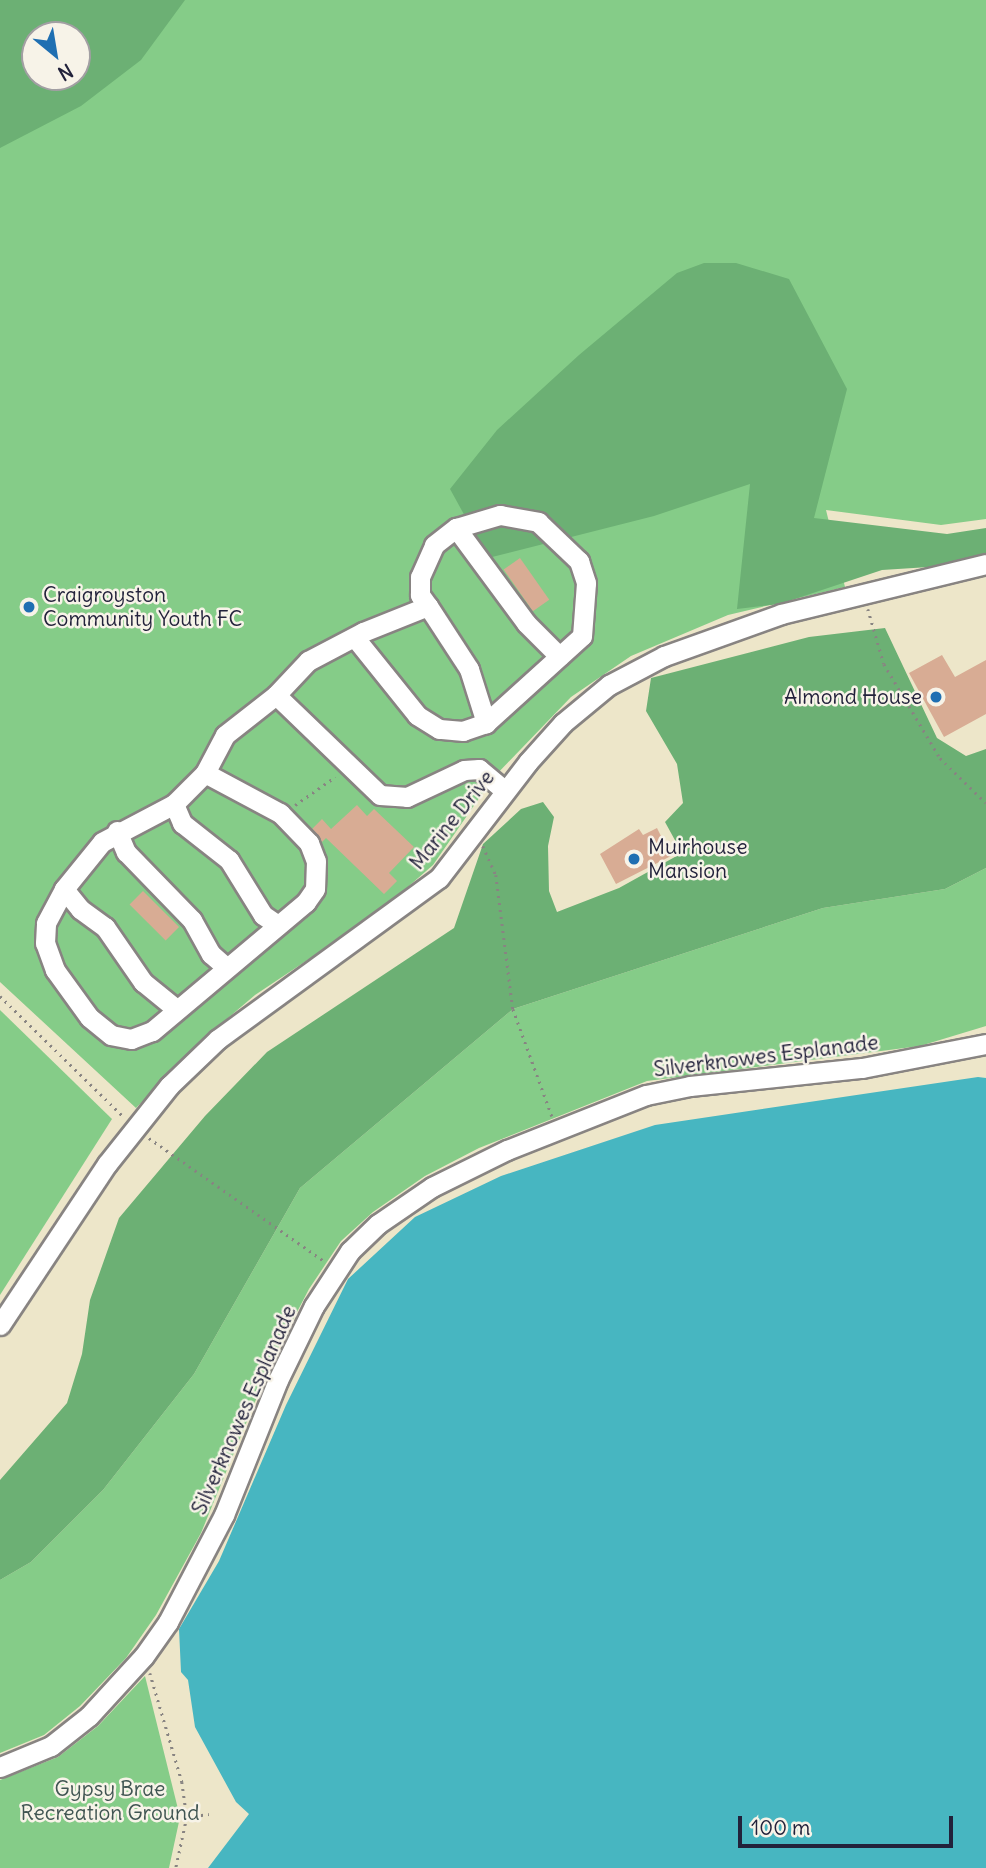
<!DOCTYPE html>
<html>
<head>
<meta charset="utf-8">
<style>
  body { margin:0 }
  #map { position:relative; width:986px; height:1868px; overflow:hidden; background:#ede6c9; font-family:Delius,sans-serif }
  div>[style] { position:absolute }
  .green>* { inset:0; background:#85cc88 }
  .forest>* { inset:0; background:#6cb074 }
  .water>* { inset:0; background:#47b6c1 }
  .building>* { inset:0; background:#d8ac94; transform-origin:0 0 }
  .path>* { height:2.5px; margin-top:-1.25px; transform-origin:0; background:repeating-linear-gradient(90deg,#888482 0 2px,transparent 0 7px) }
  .roads { filter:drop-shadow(2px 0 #888482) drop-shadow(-2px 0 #888482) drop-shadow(0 2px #888482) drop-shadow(0 -2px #888482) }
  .minor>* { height:19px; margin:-9.5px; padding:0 9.5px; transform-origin:9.5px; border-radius:9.5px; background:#fff }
  .dots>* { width:19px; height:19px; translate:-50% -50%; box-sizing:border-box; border:4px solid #f7f3e8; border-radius:50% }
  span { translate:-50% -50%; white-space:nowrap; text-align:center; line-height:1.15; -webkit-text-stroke:5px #f7f3e8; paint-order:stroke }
  .poi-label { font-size:21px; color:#22223b }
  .left { translate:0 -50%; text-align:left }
  .right { translate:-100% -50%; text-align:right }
  .street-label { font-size:21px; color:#22223b }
  .park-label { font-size:21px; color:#405552 }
  .north { position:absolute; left:21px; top:21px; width:70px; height:70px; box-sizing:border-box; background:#f7f3e8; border:2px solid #a29fa3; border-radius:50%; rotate:150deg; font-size:19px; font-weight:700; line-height:28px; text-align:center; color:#22223b }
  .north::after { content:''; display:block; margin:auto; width:24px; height:32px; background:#1f6fb2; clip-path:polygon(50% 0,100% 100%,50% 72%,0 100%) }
  .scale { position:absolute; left:738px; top:1816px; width:215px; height:32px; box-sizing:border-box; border:4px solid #22223b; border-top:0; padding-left:9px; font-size:21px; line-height:24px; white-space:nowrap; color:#22223b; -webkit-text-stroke:5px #f7f3e8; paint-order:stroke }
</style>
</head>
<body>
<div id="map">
  <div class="green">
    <div style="clip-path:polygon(evenodd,0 0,986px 0,986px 519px,941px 525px,826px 510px,845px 587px,728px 615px,631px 656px,571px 697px,493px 778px,433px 865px,378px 913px,255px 995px,194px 1047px,136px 1108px,0 982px,0 0,35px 35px,77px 35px,77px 77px,35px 77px,35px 35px)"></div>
    <div style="clip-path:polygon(986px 868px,986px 1026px,920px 1046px,647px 1081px,479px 1148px,425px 1176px,373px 1212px,341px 1241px,309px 1289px,273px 1358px,201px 1533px,156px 1615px,126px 1658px,80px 1706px,44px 1735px,0 1753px,0 1580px,31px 1562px,103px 1490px,194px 1374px,300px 1188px,513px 1009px,823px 908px,945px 889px)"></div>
    <div style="clip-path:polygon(0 1010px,112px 1119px,0 1295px)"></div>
    <div style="clip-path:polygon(145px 1676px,180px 1817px,169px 1868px,0 1868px,0 1780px,58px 1757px,98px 1726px)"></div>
  </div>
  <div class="forest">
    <div style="clip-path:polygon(evenodd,0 0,185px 0,141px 60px,81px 106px,0 148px,0 0,77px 35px,77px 77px,35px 77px,35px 35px,77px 35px)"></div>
    <div style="clip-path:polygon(704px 263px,736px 263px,789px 279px,847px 389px,814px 518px,947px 534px,986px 528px,986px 555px,929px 567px,882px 570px,780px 604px,737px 609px,750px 484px,654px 516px,488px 558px,450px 489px,497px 430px,579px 355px,677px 273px)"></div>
    <div style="clip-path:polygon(885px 628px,937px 738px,966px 756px,986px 749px,986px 868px,945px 889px,823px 908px,513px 1009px,300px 1188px,194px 1374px,103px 1490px,31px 1562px,0 1580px,0 1480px,67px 1403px,82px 1354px,90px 1300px,119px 1218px,205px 1116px,267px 1052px,454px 928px,483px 844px,521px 809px,543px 802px,554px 817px,548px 846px,549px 891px,557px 912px,619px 888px,682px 853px,665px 822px,683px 803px,677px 764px,646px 711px,651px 678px,809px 637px)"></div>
  </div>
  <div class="water">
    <div style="clip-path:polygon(978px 1077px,986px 1078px,986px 1868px,208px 1868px,249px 1814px,236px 1802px,195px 1727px,188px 1680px,181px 1672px,179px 1629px,219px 1561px,286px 1405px,348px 1279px,415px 1217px,501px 1176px,655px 1125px)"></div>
  </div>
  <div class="building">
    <div style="left:520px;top:558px;width:51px;height:20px;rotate:55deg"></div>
    <div style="clip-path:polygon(942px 655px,955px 677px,986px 660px,986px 714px,944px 737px,909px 673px)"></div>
    <div style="clip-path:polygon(357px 805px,367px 816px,374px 809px,414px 847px,389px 873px,397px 881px,384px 894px,326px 838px,322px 842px,312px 829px,322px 819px,331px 829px)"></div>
    <div style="clip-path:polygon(657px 828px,671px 856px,616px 884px,600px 854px,639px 829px,643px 835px)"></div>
    <div style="left:143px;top:891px;width:51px;height:19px;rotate:45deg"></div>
  </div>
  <div class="path">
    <div style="left:868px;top:609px;width:57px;rotate:73.8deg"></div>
    <div style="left:884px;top:664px;width:109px;rotate:59.2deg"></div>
    <div style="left:940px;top:758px;width:64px;rotate:44.4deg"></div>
    <div style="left:295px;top:805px;width:49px;rotate:-35deg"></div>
    <div style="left:483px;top:846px;width:32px;rotate:66deg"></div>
    <div style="left:496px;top:875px;width:135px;rotate:82.8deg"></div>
    <div style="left:513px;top:1009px;width:114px;rotate:70deg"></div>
    <div style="left:0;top:996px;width:172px;rotate:44.3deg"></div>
    <div style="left:149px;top:1138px;width:214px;rotate:35.1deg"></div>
    <div style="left:150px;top:1673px;width:114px;rotate:73.6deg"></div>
    <div style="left:182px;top:1782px;width:35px;rotate:82deg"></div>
    <div style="left:187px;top:1817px;width:52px;rotate:102.2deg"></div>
    <div style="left:187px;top:1817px;width:22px;rotate:-8deg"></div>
  </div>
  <div class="roads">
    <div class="minor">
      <div style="left:456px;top:528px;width:118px;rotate:53.6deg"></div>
      <div style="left:526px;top:623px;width:47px;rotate:45deg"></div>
      <div style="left:428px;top:606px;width:75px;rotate:56.9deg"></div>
      <div style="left:469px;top:669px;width:57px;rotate:72.5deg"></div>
      <div style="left:276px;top:695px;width:144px;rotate:43.9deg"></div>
      <div style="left:380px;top:795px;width:27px;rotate:4deg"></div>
      <div style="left:407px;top:797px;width:63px;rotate:-25.3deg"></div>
      <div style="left:464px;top:770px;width:15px;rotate:-4deg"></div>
      <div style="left:479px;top:769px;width:34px;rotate:40deg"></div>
      <div style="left:205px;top:773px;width:85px;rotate:28.1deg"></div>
      <div style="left:280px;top:813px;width:42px;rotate:46deg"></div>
      <div style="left:309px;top:843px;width:19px;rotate:69deg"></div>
      <div style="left:316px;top:861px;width:28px;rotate:92deg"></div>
      <div style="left:315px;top:889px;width:16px;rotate:125deg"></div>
      <div style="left:306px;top:902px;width:201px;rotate:140deg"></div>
      <div style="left:152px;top:1031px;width:22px;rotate:159deg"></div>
      <div style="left:131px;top:1039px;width:20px;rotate:-169deg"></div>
      <div style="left:111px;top:1035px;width:28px;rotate:-141deg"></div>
      <div style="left:89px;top:1017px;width:58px;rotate:-125.9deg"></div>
      <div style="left:55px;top:970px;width:29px;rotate:-110deg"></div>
      <div style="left:45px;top:943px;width:20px;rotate:-87deg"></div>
      <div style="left:46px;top:923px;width:38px;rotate:-62deg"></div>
      <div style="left:64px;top:889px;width:60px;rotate:-51deg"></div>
      <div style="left:102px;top:842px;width:81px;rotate:-27.8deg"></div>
      <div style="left:174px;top:804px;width:44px;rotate:-45deg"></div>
      <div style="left:205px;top:773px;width:43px;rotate:-62.2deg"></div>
      <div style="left:225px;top:735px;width:65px;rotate:-38.1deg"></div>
      <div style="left:276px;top:695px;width:47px;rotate:-46.7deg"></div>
      <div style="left:308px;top:661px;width:62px;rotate:-27.8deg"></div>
      <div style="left:363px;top:632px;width:70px;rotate:-21.8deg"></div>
      <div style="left:428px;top:606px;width:14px;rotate:-126deg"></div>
      <div style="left:420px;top:595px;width:18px;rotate:-90deg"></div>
      <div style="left:420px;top:577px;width:35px;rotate:-66deg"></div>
      <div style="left:434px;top:545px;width:28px;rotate:-38deg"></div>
      <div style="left:456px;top:528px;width:46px;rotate:-16.5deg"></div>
      <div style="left:500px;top:515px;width:39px;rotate:10deg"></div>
      <div style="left:538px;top:522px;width:57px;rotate:43.6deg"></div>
      <div style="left:579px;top:561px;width:23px;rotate:72deg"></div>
      <div style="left:586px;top:583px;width:53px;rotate:94.3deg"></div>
      <div style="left:582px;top:636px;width:130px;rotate:137.8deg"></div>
      <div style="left:486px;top:723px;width:24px;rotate:161deg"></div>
      <div style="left:463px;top:731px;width:24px;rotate:-175deg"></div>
      <div style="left:439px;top:729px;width:26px;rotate:-148deg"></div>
      <div style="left:417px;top:715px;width:97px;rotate:-128.8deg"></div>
      <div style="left:174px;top:804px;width:21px;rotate:67deg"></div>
      <div style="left:182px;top:823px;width:60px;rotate:38.2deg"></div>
      <div style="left:229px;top:860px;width:65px;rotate:58.3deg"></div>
      <div style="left:263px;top:915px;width:18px;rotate:34deg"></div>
      <div style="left:117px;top:831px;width:23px;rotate:67deg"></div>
      <div style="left:126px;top:852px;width:95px;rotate:45.9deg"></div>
      <div style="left:192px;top:920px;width:39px;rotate:61deg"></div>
      <div style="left:211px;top:954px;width:18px;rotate:41deg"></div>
      <div style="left:64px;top:889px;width:26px;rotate:51deg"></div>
      <div style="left:80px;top:909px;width:31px;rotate:36deg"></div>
      <div style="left:105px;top:927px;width:67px;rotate:55.4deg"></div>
      <div style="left:143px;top:982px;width:41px;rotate:39.1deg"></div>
      <div style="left:0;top:1325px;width:193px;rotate:-56.4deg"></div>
      <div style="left:107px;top:1164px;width:100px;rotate:-51.5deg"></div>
      <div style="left:169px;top:1086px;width:68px;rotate:-43.8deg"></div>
      <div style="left:218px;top:1039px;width:273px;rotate:-36.1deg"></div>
      <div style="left:439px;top:878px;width:146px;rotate:-52.5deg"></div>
      <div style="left:528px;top:762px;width:52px;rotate:-48.1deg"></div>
      <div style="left:563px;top:723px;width:60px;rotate:-39.6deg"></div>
      <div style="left:609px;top:685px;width:62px;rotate:-27.8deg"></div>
      <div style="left:664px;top:656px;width:124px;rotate:-19.7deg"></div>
      <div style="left:781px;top:614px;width:211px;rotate:-13.7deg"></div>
      <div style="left:0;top:1767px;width:55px;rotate:-22.4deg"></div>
      <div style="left:51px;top:1746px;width:48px;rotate:-38.3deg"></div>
      <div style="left:89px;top:1716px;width:81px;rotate:-47.5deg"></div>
      <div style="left:144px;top:1656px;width:42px;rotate:-54.8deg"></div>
      <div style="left:168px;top:1622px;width:121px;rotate:-62.4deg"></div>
      <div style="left:224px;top:1515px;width:145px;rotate:-68.2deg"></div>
      <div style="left:278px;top:1380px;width:82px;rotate:-64.1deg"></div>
      <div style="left:314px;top:1306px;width:66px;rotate:-56.8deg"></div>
      <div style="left:350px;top:1251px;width:39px;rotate:-44deg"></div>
      <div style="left:378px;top:1224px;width:65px;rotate:-34.4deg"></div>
      <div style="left:432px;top:1187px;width:84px;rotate:-26.3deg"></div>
      <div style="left:507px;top:1150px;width:149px;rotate:-21.6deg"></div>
      <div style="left:646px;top:1095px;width:45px;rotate:-11.6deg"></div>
      <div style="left:690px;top:1086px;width:173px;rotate:-6deg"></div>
      <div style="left:862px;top:1068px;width:126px;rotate:-11deg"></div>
    </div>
  </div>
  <div class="dots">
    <div style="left:29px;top:607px;background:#1f6fb2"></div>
    <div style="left:936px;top:697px;background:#1f6fb2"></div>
    <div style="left:634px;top:859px;background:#1f6fb2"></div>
  </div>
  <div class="poi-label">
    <span class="left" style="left:43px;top:607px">Craigroyston<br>Community Youth FC</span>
    <span class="right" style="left:922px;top:697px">Almond House</span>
    <span class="left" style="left:648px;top:859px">Muirhouse<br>Mansion</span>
  </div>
  <div class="street-label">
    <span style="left:452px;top:820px;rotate:-51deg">Marine Drive</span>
    <span style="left:766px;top:1056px;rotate:-7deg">Silverknowes Esplanade</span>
    <span style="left:244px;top:1410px;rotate:-66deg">Silverknowes Esplanade</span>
  </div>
  <div class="park-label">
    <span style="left:110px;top:1801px">Gypsy Brae<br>Recreation Ground</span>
  </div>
  <div class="north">N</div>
  <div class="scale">100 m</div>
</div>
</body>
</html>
